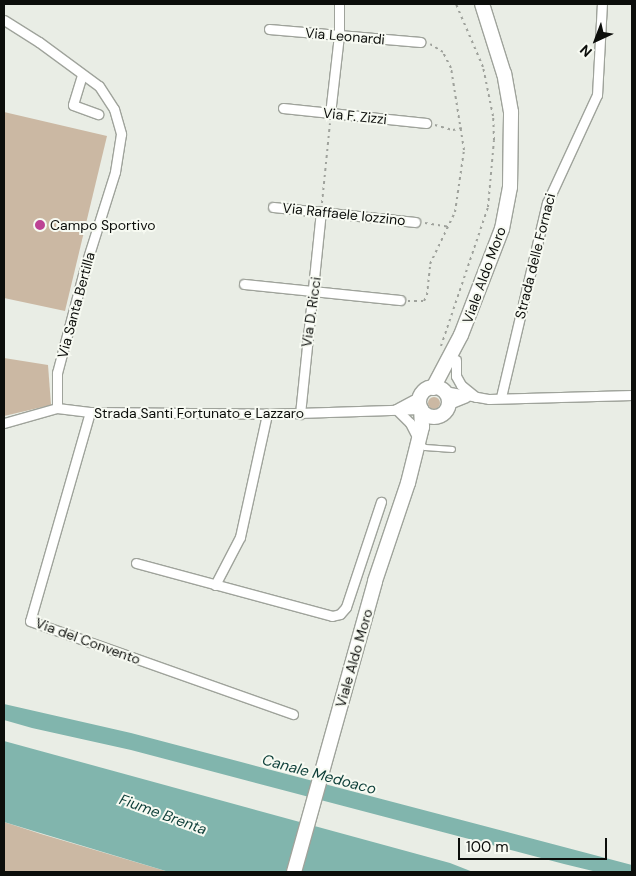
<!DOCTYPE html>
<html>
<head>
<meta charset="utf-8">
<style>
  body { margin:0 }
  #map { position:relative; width:636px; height:876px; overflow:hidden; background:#e9ede5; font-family:"DM Sans",sans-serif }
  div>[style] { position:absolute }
  .green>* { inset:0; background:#cbb8a3 }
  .round { border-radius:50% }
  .water>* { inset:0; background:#81b5ad }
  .path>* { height:2px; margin-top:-1px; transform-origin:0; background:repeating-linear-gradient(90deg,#9fa29c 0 2.5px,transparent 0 6.5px) }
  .roads { filter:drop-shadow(1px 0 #9fa39b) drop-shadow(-1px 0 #9fa39b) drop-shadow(0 1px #9fa39b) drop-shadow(0 -1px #9fa39b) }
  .lane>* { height:4.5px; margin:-2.25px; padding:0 2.25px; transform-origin:2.25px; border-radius:2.25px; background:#fff }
  .street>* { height:9px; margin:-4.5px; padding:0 4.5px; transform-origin:4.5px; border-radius:4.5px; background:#fff }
  .secondary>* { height:14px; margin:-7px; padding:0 7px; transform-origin:7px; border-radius:7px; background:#fff }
  .secondary>.ring { margin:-7px; padding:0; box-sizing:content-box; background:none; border:14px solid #fff; border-radius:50% }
  .dots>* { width:14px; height:14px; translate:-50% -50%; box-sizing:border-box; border:2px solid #f7faf2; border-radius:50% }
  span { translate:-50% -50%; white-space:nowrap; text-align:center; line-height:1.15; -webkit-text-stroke:4px #f7faf2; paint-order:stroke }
  .street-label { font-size:14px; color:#0c0e0b }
  .poi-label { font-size:14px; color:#0c0e0b }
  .left { translate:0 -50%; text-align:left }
  .water-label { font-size:15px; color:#0e3f39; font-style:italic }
  .frame { position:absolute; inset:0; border:5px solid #0c0e0b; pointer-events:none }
  .north { position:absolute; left:571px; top:15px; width:50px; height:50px; -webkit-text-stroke:4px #f7faf2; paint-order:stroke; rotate:223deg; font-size:14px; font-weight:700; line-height:20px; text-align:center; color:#0c0e0b }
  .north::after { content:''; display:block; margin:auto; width:18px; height:22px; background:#0c0e0b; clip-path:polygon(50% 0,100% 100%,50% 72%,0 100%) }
  .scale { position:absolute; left:458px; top:838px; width:149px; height:22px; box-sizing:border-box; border:2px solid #0c0e0b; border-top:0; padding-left:6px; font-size:15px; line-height:18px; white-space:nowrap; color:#0c0e0b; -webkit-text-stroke:4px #f7faf2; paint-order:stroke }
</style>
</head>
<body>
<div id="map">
  <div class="green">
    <div style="clip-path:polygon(4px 112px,107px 136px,65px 311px,4px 298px)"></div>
    <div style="clip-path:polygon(4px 358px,48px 365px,51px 405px,4px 416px)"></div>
    <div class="round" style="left:428px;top:397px;width:12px;height:12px"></div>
    <div style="clip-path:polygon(4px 822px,41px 834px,169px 872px,4px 872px)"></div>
  </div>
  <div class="water">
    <div style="clip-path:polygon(4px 704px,131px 733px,632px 865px,632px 872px,597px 872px,564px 864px,131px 750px,32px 728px,4px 720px)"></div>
    <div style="clip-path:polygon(4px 741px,450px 863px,473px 872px,169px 872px,4px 822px)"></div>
  </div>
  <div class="path">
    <div style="left:435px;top:125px;width:19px;rotate:16deg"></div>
    <div style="left:453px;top:130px;width:9px;rotate:-13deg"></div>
    <div style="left:322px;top:203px;width:80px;rotate:-84.3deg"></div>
    <div style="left:425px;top:223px;width:24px;rotate:9deg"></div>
    <div style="left:408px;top:301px;width:16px"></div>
    <div style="left:424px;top:301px;width:7px;rotate:-63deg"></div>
    <div style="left:427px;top:295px;width:31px;rotate:-84deg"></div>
    <div style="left:430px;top:264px;width:58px;rotate:-64.3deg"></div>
    <div style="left:455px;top:212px;width:63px;rotate:-81.7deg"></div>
    <div style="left:464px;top:150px;width:83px;rotate:-99deg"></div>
    <div style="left:451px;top:68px;width:18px;rotate:-117deg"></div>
    <div style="left:443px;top:52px;width:15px;rotate:-148deg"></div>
    <div style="left:441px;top:346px;width:147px;rotate:-71.3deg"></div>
    <div style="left:488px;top:207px;width:67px;rotate:-84.9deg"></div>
    <div style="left:494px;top:140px;width:24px;rotate:-92deg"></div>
    <div style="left:493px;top:116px;width:50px;rotate:-101.5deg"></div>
    <div style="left:483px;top:67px;width:69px;rotate:-113.2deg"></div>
  </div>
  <div class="roads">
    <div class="lane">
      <div style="left:420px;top:443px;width:6px;rotate:39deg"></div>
      <div style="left:425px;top:447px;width:27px;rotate:4deg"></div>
    </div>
    <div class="street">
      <div style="left:4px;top:20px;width:41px;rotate:32.2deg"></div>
      <div style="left:39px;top:42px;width:74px;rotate:36.3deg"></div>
      <div style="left:99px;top:86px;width:27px;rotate:57deg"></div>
      <div style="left:114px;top:109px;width:26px;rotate:74deg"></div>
      <div style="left:121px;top:134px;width:38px;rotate:99deg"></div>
      <div style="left:115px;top:172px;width:100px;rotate:107.5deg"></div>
      <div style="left:85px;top:267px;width:110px;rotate:104.8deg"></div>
      <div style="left:57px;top:373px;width:35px;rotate:90deg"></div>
      <div style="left:269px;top:29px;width:152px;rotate:4.9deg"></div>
      <div style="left:82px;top:75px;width:31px;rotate:107deg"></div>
      <div style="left:73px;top:105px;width:27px;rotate:20deg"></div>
      <div style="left:283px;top:108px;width:144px;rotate:6deg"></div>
      <div style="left:330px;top:114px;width:80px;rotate:-83.5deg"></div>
      <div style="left:339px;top:35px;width:31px;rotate:-90deg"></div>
      <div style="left:273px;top:207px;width:143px;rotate:6deg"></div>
      <div style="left:244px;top:284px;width:157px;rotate:5.9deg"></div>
      <div style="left:456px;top:360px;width:16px;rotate:90deg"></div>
      <div style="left:456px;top:376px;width:10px;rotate:61deg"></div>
      <div style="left:461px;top:385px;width:19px;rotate:39deg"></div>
      <div style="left:444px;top:391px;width:46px;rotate:10.1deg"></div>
      <div style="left:489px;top:399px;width:143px;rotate:-1.6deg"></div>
      <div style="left:501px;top:397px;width:199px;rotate:-76.7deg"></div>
      <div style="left:547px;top:203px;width:119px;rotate:-65.2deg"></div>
      <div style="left:597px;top:95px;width:91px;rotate:-86.9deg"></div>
      <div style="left:449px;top:404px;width:18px;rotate:-22deg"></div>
      <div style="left:398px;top:408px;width:26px;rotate:-28deg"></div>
      <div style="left:396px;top:409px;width:20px;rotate:45deg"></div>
      <div style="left:410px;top:423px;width:18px;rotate:63deg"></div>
      <div style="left:90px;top:412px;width:217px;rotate:106deg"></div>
      <div style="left:30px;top:621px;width:279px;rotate:19.5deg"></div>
      <div style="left:300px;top:414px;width:204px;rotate:-84.1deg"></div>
      <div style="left:4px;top:423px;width:55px;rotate:-15.8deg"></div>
      <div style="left:57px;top:408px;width:33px;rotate:7deg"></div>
      <div style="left:90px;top:412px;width:177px;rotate:0.6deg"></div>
      <div style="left:267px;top:414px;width:154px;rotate:-1.9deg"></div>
      <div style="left:136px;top:563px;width:203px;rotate:15.1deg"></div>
      <div style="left:332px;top:616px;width:8px;rotate:-14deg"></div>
      <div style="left:340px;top:614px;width:9px;rotate:-49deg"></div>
      <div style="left:346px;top:607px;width:111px;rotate:-71.6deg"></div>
      <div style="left:215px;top:585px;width:54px;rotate:-62.5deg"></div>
      <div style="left:240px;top:537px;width:126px;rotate:-77.6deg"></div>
    </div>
    <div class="secondary">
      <div class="ring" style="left:419px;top:387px;width:16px;height:16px"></div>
      <div style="left:433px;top:388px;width:60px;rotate:-62.2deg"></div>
      <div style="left:461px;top:335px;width:114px;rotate:-68.9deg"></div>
      <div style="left:502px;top:229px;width:43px;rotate:-79.2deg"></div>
      <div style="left:510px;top:187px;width:75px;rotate:-89.2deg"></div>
      <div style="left:511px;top:112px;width:39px;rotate:-100deg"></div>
      <div style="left:504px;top:74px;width:73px;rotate:-107.4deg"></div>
      <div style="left:294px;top:872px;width:302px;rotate:-74.4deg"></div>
      <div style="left:375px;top:581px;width:103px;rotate:-71.4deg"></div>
      <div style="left:408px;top:483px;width:58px;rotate:-76deg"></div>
      <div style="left:422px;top:427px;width:18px;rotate:-93deg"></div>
    </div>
  </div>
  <div class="dots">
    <div style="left:40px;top:225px;background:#bd4294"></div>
  </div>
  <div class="street-label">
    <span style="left:345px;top:36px;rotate:5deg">Via Leonardi</span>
    <span style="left:355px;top:116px;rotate:6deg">Via F. Zizzi</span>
    <span style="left:344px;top:214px;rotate:6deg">Via Raffaele Iozzino</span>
    <span style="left:535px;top:256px;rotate:-76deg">Strada delle Fornaci</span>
    <span style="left:484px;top:275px;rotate:-70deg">Viale Aldo Moro</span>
    <span style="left:76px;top:305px;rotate:-75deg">Via Santa Bertilla</span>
    <span style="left:311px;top:312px;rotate:-82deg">Via D. Ricci</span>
    <span style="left:199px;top:413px">Strada Santi Fortunato e Lazzaro</span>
    <span style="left:88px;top:641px;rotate:20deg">Via del Convento</span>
    <span style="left:354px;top:658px;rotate:-74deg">Viale Aldo Moro</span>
  </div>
  <div class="poi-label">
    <span class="left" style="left:50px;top:225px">Campo Sportivo</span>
  </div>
  <div class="water-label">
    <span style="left:319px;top:775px;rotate:15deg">Canale Medoaco</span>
    <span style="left:163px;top:815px;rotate:20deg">Fiume Brenta</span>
  </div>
  <div class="frame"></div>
  <div class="north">N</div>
  <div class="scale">100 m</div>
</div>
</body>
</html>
